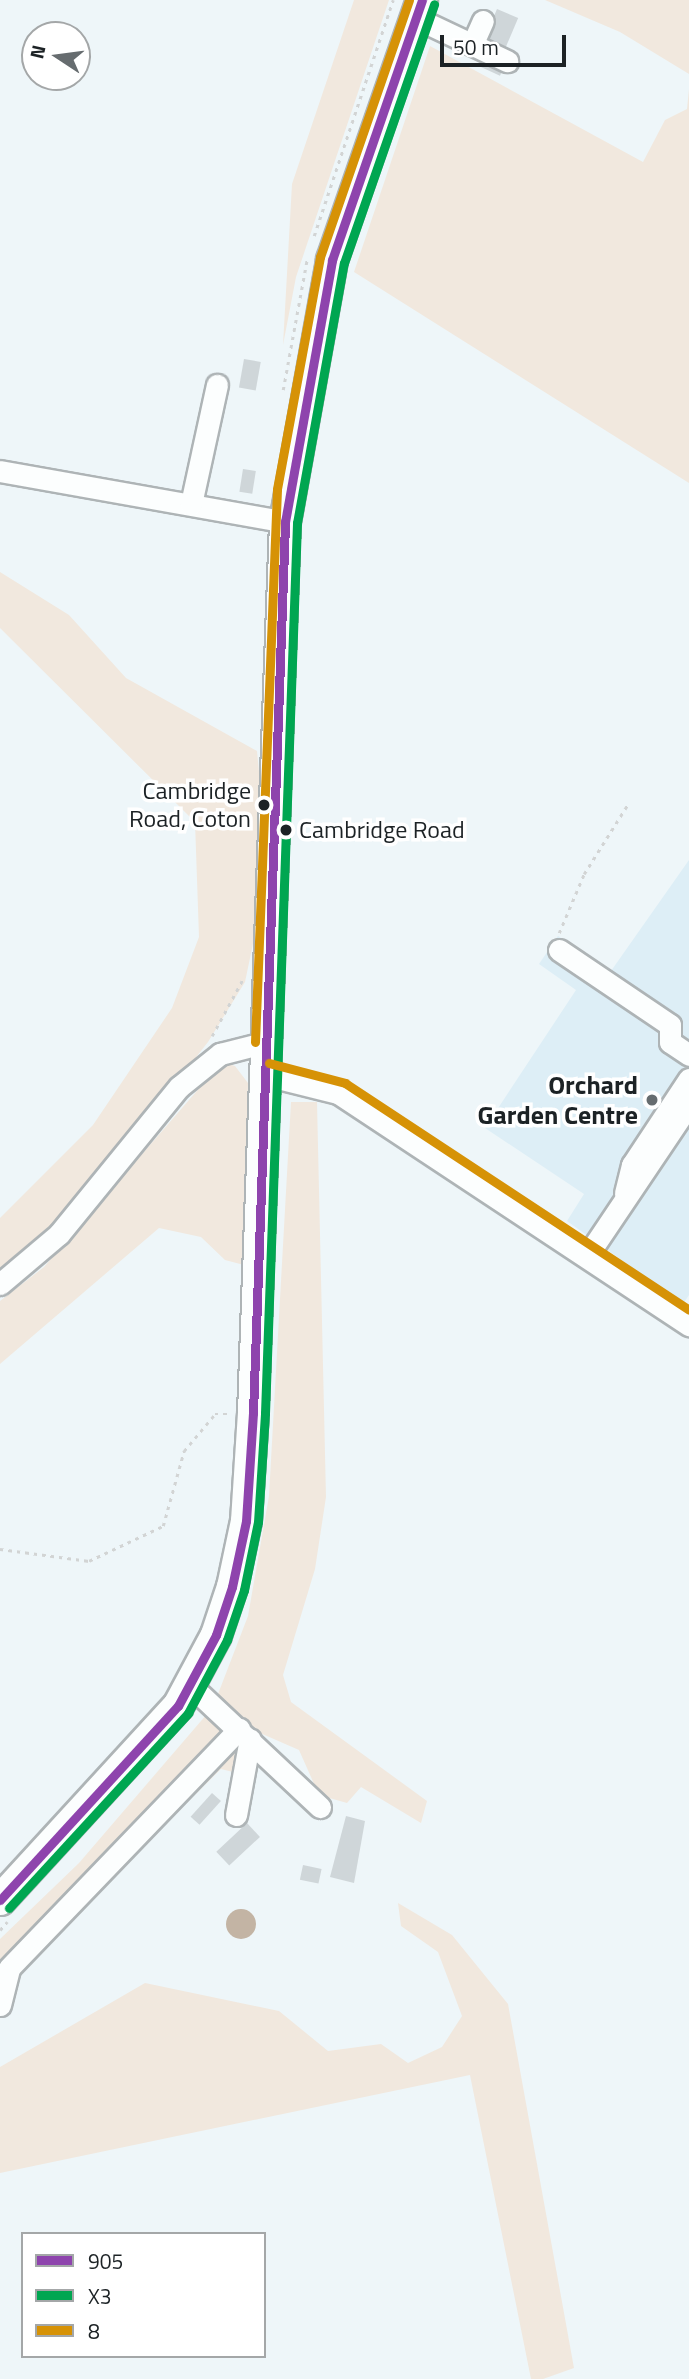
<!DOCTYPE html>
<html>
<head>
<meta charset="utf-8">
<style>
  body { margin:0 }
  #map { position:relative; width:689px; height:2379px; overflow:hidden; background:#eef6f9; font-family:"Titillium Web",sans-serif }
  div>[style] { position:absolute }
  .built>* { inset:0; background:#ddeef6 }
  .green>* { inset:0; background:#f1e8de }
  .water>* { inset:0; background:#c3b4a4 }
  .round { border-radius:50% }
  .building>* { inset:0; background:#cfd6d9; transform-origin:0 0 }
  .path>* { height:2.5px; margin-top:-1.25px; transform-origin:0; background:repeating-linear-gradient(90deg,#d2d4d4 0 3.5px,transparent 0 8.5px) }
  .roads { filter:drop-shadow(2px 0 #aeb4b6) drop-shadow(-2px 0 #aeb4b6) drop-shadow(0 2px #aeb4b6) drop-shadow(0 -2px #aeb4b6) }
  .minor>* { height:21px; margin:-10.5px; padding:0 10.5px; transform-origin:10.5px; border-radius:10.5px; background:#fcfefe }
  .highway>* { height:30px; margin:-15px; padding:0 15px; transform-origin:15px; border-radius:15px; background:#fcfefe }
  .bus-1>* { height:9px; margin:-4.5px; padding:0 4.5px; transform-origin:4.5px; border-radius:4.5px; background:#8e44ad }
  .bus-2>* { height:9px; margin:-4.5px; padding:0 4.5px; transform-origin:4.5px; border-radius:4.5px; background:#00a651 }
  .bus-3>* { height:9px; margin:-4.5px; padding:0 4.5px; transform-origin:4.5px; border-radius:4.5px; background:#d69206 }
  .dots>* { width:19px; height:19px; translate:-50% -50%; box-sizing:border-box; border:4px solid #fff; border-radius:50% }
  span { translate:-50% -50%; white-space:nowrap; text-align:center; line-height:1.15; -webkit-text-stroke:7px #fff; paint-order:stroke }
  .bus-label { font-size:24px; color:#1c2225 }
  .right { translate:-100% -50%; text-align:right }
  .left { translate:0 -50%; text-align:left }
  .poi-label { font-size:26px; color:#1c2225; font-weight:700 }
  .legend { position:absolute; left:21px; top:2232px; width:245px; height:126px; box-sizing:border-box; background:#fff; border:2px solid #a4a7a8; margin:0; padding:9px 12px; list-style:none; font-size:21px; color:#1c2225 }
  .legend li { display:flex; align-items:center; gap:14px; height:35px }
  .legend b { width:35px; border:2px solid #a4a7a8 }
  .north { position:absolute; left:21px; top:21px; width:70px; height:70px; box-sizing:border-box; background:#fff; border:2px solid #a4a7a8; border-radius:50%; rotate:283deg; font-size:19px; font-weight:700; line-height:28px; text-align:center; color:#1c2225 }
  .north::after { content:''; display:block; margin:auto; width:24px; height:32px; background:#666c6f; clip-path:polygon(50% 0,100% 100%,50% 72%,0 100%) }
  .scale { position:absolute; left:440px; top:35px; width:126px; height:32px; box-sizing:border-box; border:4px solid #1c2225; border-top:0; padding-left:9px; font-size:21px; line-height:24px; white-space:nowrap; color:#1c2225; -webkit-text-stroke:5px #fff; paint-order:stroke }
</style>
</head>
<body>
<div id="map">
  <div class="built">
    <div style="clip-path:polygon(689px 860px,689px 1295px,683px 1304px,567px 1221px,584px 1194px,485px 1128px,576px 990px,539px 964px,558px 936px,611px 971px)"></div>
  </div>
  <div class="green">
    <div style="clip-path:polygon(354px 0,389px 0,296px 277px,283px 345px,292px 184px)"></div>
    <div style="clip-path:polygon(545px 0,689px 0,689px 74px,620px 32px)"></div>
    <div style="clip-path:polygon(430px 46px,643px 162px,665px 120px,687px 109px,689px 89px,689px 483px,354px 272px)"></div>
    <div style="clip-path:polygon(0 572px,69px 615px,126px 678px,257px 751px,263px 813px,260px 910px,245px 982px,208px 1042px,102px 1177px,0 1281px,0 1218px,93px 1125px,172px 1008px,199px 937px,195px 822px,0 628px)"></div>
    <div style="clip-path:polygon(222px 1062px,235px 1066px,248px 1083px,244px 1265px,225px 1260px,201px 1237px,159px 1228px,0 1364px,0 1301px,44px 1267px)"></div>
    <div style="clip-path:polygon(291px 1102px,317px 1102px,326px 1497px,315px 1569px,283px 1675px,291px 1702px,427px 1801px,421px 1823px,361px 1787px,347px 1803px,319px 1795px,299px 1750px,260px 1733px,241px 1774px,221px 1769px,0 1988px,0 1939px,79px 1863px,213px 1707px,248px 1616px,269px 1496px)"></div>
    <div style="clip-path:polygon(398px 1903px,452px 1935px,508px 2004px,574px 2368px,543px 2379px,531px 2379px,470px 2075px,0 2173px,0 2067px,145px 1983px,279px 2011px,328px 2051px,381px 2044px,408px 2063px,442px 2047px,462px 2016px,438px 1952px,401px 1926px)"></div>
  </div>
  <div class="water">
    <div class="round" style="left:226px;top:1909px;width:30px;height:30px"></div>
  </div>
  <div class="building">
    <div style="left:497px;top:9px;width:23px;height:33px;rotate:23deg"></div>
    <div style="left:486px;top:56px;width:21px;height:12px;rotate:25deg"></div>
    <div style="left:244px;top:359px;width:17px;height:29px;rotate:10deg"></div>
    <div style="left:243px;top:469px;width:13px;height:23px;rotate:9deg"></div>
    <div style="left:212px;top:1793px;width:12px;height:32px;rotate:42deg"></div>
    <div style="clip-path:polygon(346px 1816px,365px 1821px,354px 1883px,330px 1877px)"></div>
    <div style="left:247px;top:1823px;width:19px;height:42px;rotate:47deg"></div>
    <div style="left:303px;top:1865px;width:19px;height:15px;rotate:12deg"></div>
  </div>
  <div class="path">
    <div style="left:314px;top:236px;width:249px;rotate:-71.5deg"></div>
    <div style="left:283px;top:390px;width:133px;rotate:-79.6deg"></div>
    <div style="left:559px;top:933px;width:64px;rotate:-67deg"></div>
    <div style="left:584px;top:874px;width:83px;rotate:-57.8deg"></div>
    <div style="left:212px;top:1036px;width:67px;rotate:-61.5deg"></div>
    <div style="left:0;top:1549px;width:90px;rotate:7.7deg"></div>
    <div style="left:89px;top:1561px;width:82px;rotate:-25.3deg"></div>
    <div style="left:163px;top:1526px;width:78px;rotate:-74.4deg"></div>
    <div style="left:184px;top:1451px;width:48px;rotate:-50deg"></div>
    <div style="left:215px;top:1414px;width:13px"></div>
    <div style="left:0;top:1930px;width:11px;rotate:-49deg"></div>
  </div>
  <div class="roads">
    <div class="minor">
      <div style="left:416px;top:18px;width:101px;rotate:25.3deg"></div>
      <div style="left:473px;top:43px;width:24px;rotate:-66deg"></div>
      <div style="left:0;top:471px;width:290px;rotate:10.1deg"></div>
      <div style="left:191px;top:504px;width:122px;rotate:-77.7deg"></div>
      <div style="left:559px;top:950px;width:134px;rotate:34deg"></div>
      <div style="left:670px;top:1025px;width:17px;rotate:90deg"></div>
      <div style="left:670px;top:1042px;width:23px;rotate:34deg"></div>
      <div style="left:266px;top:1075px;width:74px;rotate:14deg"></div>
      <div style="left:338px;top:1093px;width:421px;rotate:33.5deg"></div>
      <div style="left:625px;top:1193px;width:29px;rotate:-76deg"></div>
      <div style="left:632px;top:1165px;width:103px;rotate:-56.5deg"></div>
      <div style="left:587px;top:1256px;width:183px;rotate:-56.1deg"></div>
      <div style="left:0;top:1284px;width:77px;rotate:-40.3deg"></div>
      <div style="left:59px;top:1234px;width:190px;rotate:-50.8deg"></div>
      <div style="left:179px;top:1087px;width:53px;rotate:-38.8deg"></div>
      <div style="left:220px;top:1054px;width:49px;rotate:-14.3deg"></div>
      <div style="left:191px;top:1686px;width:177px;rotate:43.2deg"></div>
      <div style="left:236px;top:1815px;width:77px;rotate:-79.6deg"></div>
      <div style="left:0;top:2005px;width:38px;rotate:-76deg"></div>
      <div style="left:9px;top:1968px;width:332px;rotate:-46.1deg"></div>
    </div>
    <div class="highway">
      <div style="left:0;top:1900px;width:263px;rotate:-47.5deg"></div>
      <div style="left:178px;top:1706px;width:81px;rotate:-61.8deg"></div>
      <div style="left:216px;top:1635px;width:51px;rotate:-71.6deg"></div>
      <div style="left:232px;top:1587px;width:67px;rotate:-78deg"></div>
      <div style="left:246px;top:1521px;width:108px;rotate:-86.3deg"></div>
      <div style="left:253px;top:1413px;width:892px;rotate:-87.94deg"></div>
      <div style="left:285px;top:522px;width:266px;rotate:-79.8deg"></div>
      <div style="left:332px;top:260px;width:275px;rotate:-70.9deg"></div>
    </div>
  </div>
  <div class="bus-1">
    <div style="left:0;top:1900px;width:263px;rotate:-47.5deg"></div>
    <div style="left:178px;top:1706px;width:81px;rotate:-61.8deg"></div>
    <div style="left:216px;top:1635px;width:51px;rotate:-71.6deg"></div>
    <div style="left:232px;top:1587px;width:67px;rotate:-78deg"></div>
    <div style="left:246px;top:1521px;width:108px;rotate:-86.3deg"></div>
    <div style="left:253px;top:1413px;width:892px;rotate:-87.94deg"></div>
    <div style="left:285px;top:522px;width:266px;rotate:-79.8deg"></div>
    <div style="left:332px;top:260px;width:275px;rotate:-70.9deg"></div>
  </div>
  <div class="bus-2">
    <div style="left:9px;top:1908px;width:265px;rotate:-47.4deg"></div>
    <div style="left:188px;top:1713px;width:83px;rotate:-61.9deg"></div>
    <div style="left:227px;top:1640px;width:53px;rotate:-71.2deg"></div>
    <div style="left:244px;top:1590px;width:69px;rotate:-78.4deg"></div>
    <div style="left:258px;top:1522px;width:109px;rotate:-86.3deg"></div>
    <div style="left:265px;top:1413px;width:891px;rotate:-87.94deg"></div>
    <div style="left:297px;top:523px;width:264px;rotate:-79.8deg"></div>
    <div style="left:344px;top:263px;width:274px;rotate:-70.8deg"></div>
  </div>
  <div class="bus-3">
    <div style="left:255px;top:1042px;width:553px;rotate:-87.72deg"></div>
    <div style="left:277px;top:489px;width:236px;rotate:-79.5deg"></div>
    <div style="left:320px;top:257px;width:272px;rotate:-70.9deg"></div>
    <div style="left:269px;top:1063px;width:79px;rotate:14.7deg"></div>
    <div style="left:345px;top:1083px;width:412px;rotate:33.4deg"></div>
  </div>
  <div class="dots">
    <div style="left:264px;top:805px;background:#1c2225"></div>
    <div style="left:286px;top:830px;background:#1c2225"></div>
    <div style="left:652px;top:1100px;background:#666c6f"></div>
  </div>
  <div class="bus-label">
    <span class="right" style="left:251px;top:805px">Cambridge<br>Road, Coton</span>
    <span class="left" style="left:299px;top:830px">Cambridge Road</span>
  </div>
  <div class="poi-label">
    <span class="right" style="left:638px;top:1100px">Orchard<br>Garden Centre</span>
  </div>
  <ul class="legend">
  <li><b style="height:9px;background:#8e44ad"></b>905</li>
  <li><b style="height:9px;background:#00a651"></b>X3</li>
  <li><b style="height:9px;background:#d69206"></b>8</li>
  </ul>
  <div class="north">N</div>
  <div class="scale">50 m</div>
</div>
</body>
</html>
